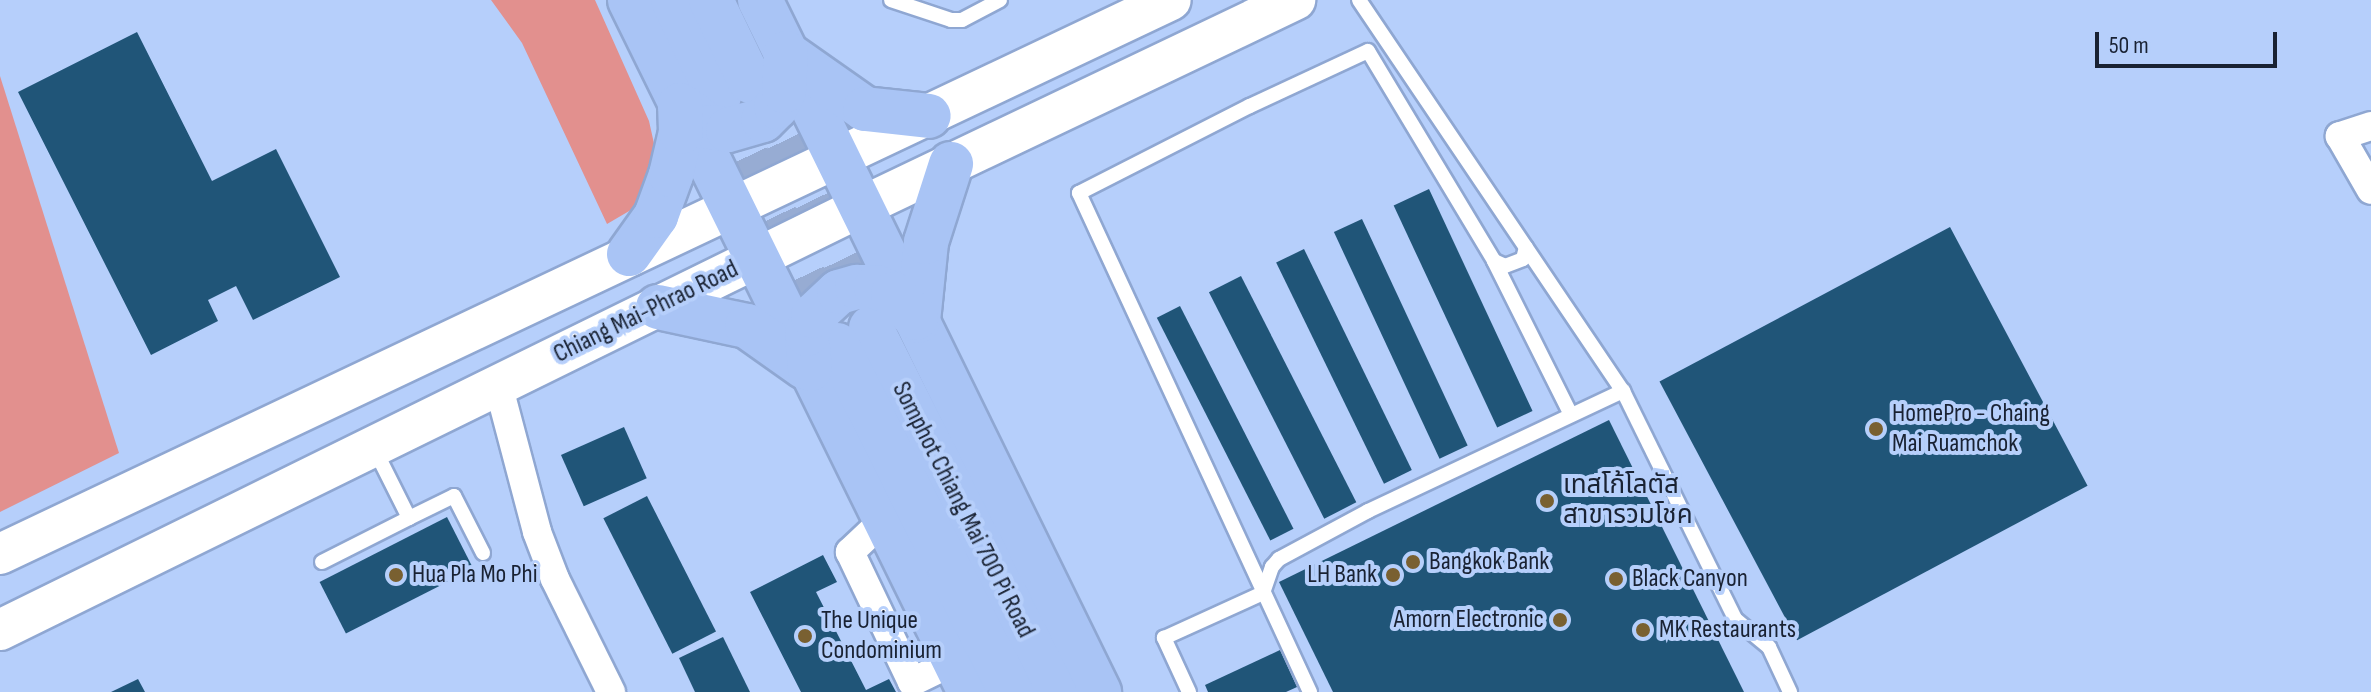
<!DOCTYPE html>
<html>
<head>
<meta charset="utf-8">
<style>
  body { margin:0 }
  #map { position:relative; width:2371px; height:692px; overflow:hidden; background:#b6cffb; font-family:"Sofia Sans Condensed","Noto Sans Thai",sans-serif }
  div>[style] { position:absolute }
  .green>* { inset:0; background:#e2908e }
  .building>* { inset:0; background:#205578; transform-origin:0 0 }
  .primary-tunnel>* { height:44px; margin-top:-22px; transform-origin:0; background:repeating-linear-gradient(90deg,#97acd3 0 44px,transparent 0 66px) }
  .roads { filter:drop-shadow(2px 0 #8fa7d2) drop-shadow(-2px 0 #8fa7d2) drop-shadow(0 2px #8fa7d2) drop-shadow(0 -2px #8fa7d2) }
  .service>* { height:14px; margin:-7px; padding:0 7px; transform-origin:7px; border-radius:7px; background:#fff }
  .minor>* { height:28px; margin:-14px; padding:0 14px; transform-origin:14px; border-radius:14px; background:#fff }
  .secondary>* { height:40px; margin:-20px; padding:0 20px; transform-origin:20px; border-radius:20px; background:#fff }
  .primary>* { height:44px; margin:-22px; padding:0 22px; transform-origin:22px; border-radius:22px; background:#a9c4f5 }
  .dots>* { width:22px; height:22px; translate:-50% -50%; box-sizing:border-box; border:4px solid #b6cffb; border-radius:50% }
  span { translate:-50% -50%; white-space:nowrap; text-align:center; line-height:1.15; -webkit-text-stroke:8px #b6cffb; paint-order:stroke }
  .street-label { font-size:26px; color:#192233 }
  .poi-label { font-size:26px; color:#192233 }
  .left { translate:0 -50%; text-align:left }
  .right { translate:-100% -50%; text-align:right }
  .scale { position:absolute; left:2095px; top:32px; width:182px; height:36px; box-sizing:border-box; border:4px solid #192233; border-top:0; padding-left:10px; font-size:24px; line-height:28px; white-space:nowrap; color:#192233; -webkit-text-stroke:6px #b6cffb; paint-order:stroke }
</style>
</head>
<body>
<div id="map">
  <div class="green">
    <div style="clip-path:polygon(491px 0,595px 0,649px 121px,659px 166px,648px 200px,607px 224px,522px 43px)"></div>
    <div style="clip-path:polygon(0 76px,119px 453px,0 512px)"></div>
  </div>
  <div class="building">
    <div style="clip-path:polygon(137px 32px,212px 181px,276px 149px,340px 277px,253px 320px,236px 286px,208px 300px,218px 321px,151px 355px,18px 92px)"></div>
    <div style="left:1429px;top:189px;width:245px;height:39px;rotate:65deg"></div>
    <div style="left:1362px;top:219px;width:250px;height:31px;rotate:65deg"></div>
    <div style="left:1950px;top:227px;width:293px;height:329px;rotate:62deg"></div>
    <div style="left:1304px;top:249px;width:246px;height:31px;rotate:64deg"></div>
    <div style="left:1241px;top:276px;width:254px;height:36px;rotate:63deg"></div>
    <div style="left:1180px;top:306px;width:250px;height:26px;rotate:63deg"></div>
    <div style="clip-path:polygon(1609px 420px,1744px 692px,1333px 692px,1279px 582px)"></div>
    <div style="left:624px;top:427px;width:56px;height:69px;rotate:66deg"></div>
    <div style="left:647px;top:496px;width:152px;height:49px;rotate:63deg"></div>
    <div style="left:447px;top:517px;width:58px;height:143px;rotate:63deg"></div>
    <div style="clip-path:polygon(823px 555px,837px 582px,816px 592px,866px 690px,889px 679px,896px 692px,801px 692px,750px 592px)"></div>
    <div style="clip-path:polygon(723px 637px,750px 692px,695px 692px,679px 658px)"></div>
    <div style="clip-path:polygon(1280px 650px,1297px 687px,1286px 692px,1208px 692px,1205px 685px)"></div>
    <div style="clip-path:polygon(138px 679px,145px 692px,111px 692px)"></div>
  </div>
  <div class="primary-tunnel">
    <div style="left:752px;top:83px;width:267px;rotate:64deg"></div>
    <div style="left:719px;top:97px;width:272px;rotate:64.6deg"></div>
  </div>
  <div class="roads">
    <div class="service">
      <div style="left:891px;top:0;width:63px;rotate:18.4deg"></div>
      <div style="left:951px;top:20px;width:11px"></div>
      <div style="left:962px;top:20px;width:43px;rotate:-27.8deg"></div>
      <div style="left:1359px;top:0;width:472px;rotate:56deg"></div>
      <div style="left:1623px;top:391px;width:254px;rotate:63.8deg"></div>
      <div style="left:1735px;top:619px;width:44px;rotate:39.5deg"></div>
      <div style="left:1769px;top:647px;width:50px;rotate:65deg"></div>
      <div style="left:1494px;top:261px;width:172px;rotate:63.4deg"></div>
      <div style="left:375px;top:450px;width:76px;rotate:63.4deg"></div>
      <div style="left:409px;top:518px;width:50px;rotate:-26.1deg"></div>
      <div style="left:454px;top:496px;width:64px;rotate:63deg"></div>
      <div style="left:322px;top:562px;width:97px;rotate:-26.8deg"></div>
      <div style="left:1263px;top:593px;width:28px;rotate:-71deg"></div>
      <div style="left:1272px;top:567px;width:11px;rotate:-49deg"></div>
      <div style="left:1279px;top:559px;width:101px;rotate:-28.3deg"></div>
      <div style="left:1368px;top:511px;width:282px;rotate:-25.2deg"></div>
      <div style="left:1189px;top:692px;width:60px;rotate:-114.8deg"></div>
      <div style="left:1164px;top:638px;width:109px;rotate:-24.4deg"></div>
      <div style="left:1310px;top:692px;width:550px;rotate:-114.84deg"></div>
      <div style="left:1079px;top:193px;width:192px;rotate:-27deg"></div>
      <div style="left:1250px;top:106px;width:130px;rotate:-25deg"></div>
      <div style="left:1368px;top:51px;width:245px;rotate:59deg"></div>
      <div style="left:1494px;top:261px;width:12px;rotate:24deg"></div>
      <div style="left:1505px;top:266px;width:19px;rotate:-21deg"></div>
      <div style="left:1523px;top:259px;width:12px;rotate:-76deg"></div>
    </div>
    <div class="minor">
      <div style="left:2371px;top:126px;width:33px;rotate:162deg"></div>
      <div style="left:2340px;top:136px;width:62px;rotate:60.1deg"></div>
      <div style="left:498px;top:384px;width:153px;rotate:75.2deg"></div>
      <div style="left:537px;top:532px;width:50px;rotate:69deg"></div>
      <div style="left:555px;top:579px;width:126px;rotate:63.6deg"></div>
      <div style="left:884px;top:520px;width:47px;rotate:136.7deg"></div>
      <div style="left:850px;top:552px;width:144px;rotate:64.5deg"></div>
      <div style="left:912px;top:682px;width:48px;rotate:-26deg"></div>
    </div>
    <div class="secondary">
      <div style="left:0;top:554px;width:1295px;rotate:-25.32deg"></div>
      <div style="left:0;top:630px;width:962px;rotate:-26.17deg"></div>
      <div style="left:863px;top:206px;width:479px;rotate:-25.5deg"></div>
    </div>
    <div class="primary">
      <div style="left:630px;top:0;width:771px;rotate:63.83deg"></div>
      <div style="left:673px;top:0;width:107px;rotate:64.6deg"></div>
      <div style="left:711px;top:0;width:90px;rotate:64.3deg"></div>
      <div style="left:760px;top:0;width:771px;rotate:63.9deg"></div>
      <div style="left:791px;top:57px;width:90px;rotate:35.1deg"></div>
      <div style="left:865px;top:109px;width:64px;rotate:6.2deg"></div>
      <div style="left:680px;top:105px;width:37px;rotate:36deg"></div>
      <div style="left:710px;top:127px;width:18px;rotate:9deg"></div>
      <div style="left:728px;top:130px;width:36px;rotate:-16deg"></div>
      <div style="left:763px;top:120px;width:18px;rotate:-45deg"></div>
      <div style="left:776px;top:107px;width:18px;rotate:-63deg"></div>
      <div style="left:784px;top:91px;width:38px;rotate:-87deg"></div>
      <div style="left:629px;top:254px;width:47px;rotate:-54.6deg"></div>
      <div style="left:656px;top:216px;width:44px;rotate:-69.9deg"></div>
      <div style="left:671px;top:175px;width:44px;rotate:-76.9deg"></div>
      <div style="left:681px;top:132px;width:27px;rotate:-92deg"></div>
      <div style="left:658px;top:307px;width:91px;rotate:12.1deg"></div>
      <div style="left:747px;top:326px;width:71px;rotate:35.3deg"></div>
      <div style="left:918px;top:321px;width:79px;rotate:-84.2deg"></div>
      <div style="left:926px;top:242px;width:82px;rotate:-72.2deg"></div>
      <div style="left:871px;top:328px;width:407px;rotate:63.3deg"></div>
      <div style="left:837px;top:345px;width:388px;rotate:63.4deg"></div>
      <div style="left:810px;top:369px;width:35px;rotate:-95deg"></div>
      <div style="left:807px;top:334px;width:19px;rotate:-72deg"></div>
      <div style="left:813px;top:316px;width:35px;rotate:-43deg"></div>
      <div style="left:839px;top:292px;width:19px;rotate:-16deg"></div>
      <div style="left:857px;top:287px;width:19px"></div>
      <div style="left:876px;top:287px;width:18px;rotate:22deg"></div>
      <div style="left:893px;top:294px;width:33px;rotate:46deg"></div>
    </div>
  </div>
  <div class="dots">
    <div style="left:1876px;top:429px;background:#796031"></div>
    <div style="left:1547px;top:501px;background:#796031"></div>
    <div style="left:1413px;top:562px;background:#796031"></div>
    <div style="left:396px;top:575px;background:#796031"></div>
    <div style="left:1393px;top:575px;background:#796031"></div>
    <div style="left:1616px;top:579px;background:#796031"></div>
    <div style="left:1560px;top:620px;background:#796031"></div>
    <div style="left:1643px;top:630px;background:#796031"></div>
    <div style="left:805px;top:636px;background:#796031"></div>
  </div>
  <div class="street-label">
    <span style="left:646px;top:312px;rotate:-26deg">Chiang Mai-Phrao Road</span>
    <span style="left:963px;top:510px;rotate:63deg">Somphot Chiang Mai 700 Pi Road</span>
  </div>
  <div class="poi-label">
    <span class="left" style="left:1892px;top:429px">HomePro - Chaing<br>Mai Ruamchok</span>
    <span class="left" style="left:1563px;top:501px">เทสโก้โลตัส<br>สาขารวมโชค</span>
    <span class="left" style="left:1429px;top:562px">Bangkok Bank</span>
    <span class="left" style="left:412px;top:575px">Hua Pla Mo Phi</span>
    <span class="right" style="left:1377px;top:575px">LH Bank</span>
    <span class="left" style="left:1632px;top:579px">Black Canyon</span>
    <span class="right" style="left:1544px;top:620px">Amorn Electronic</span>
    <span class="left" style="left:821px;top:636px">The Unique<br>Condominium</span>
    <span class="left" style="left:1659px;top:630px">MK Restaurants</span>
  </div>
  <div class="scale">50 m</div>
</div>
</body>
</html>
